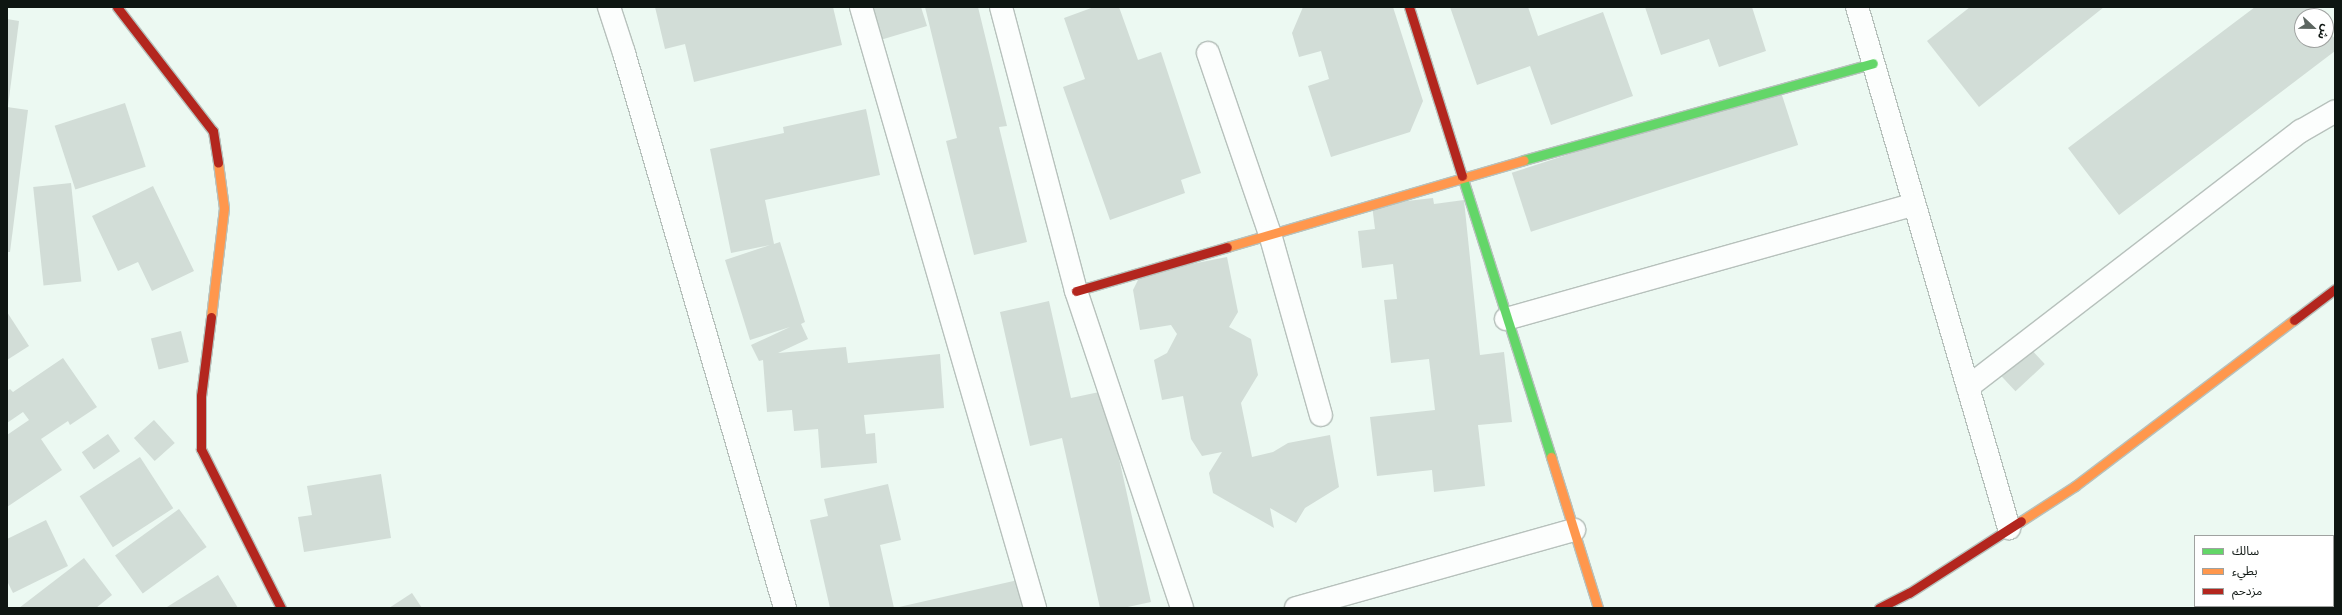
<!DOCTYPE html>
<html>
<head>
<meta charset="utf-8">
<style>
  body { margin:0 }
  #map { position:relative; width:2342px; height:615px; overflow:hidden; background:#ecf9f2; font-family:Montserrat,"Noto Sans Arabic",sans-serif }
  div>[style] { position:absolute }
  .building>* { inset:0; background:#d2ddd7; transform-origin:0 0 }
  .roads { filter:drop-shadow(1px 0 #b7c1bc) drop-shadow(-1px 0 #b7c1bc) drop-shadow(0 1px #b7c1bc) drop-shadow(0 -1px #b7c1bc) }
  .street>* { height:22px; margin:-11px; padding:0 11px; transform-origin:11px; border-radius:11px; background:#fcfefd }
  .fast>* { height:9px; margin:-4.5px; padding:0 4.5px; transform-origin:4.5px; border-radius:4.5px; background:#63d668 }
  .slow>* { height:9px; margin:-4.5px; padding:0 4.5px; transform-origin:4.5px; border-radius:4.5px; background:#ff974d }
  .jam>* { height:9px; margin:-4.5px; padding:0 4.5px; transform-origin:4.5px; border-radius:4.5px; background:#b3261e }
  span { translate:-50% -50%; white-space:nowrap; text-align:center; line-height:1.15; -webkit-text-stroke:3px #fff; paint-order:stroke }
  .frame { position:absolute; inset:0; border:8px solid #0e1612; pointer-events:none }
  .legend { position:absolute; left:2194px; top:535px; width:140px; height:72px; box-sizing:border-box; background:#fff; border:1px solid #9fa2a0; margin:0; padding:5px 7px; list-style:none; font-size:12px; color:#0e1612 }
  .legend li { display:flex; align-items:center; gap:8px; height:20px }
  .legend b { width:20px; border:1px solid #9fa2a0 }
  .north { position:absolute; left:2294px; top:8px; width:40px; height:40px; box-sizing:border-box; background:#fff; border:1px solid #9fa2a0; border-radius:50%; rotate:112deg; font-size:11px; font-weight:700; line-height:16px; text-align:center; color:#0e1612 }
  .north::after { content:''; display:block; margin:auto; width:14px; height:18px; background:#5c6560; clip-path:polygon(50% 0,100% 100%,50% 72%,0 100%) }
</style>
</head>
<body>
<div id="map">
  <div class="building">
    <div style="clip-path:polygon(655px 7px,833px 7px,842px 45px,694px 82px,685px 44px,665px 49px)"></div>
    <div style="clip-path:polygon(866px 7px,921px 7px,927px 26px,877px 41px)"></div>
    <div style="clip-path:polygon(925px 7px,978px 7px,1007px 126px,999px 127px,1027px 242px,974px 255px,946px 141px,957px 138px)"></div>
    <div style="clip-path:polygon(1094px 7px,1119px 7px,1138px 60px,1161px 52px,1201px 173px,1181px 180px,1185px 193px,1110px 220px,1063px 87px,1085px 79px,1064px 18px)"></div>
    <div style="clip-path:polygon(1303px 7px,1393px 7px,1423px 101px,1410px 132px,1331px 157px,1308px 86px,1329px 79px,1321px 51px,1299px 57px,1292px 33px)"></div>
    <div style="clip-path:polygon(1450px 7px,1528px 7px,1538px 36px,1603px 12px,1633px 96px,1551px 125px,1530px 66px,1477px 85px)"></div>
    <div style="clip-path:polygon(1645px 7px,1752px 7px,1766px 51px,1719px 67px,1709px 39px,1661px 55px)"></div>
    <div style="clip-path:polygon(1970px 7px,2104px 7px,1979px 107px,1927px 41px)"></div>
    <div style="clip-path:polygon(2255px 7px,2311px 7px,2318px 16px,2302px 16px,2302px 40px,2326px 40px,2326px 27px,2335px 39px,2335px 51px,2119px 215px,2068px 148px)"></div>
    <div style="clip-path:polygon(7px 19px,19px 21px,8px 106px,7px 106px)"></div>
    <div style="left:1779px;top:86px;width:62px;height:281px;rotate:72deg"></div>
    <div style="left:125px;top:103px;width:67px;height:74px;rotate:72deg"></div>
    <div style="clip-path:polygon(7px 107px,28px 110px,10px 252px,7px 252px)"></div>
    <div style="clip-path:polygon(866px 109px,880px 175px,765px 200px,774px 244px,780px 242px,805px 322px,801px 324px,808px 339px,778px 353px,846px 347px,848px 363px,940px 354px,944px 408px,864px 415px,866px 434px,875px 433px,877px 463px,821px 468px,818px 429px,794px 431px,792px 410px,767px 412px,763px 360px,759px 361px,751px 345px,790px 327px,750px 340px,725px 260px,770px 245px,731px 253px,710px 149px,784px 133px,783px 127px)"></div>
    <div style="left:71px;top:183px;width:99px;height:38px;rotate:84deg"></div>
    <div style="clip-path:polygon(153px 186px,194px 271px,152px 291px,138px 262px,118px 271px,92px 216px)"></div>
    <div style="clip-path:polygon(1433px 198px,1434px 204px,1464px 200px,1480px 355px,1504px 352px,1512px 422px,1478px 425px,1485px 486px,1434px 492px,1432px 470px,1377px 476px,1370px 417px,1435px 410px,1429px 359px,1391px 363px,1384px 300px,1397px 299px,1393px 264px,1362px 268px,1358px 231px,1375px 229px,1372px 205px)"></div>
    <div style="clip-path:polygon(1227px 257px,1238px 312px,1229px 327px,1251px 339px,1258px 375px,1241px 403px,1252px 457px,1273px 452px,1288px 443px,1330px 435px,1339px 487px,1305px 508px,1296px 523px,1270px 508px,1274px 528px,1213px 493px,1209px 473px,1222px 452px,1202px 456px,1191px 439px,1183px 396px,1162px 400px,1154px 360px,1167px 353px,1177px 334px,1171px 325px,1140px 330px,1133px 290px,1141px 274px)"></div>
    <div style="clip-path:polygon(1049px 301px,1071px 398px,1104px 391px,1151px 602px,1123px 608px,1100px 608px,1062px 438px,1030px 446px,1000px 312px)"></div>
    <div style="clip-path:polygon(7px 312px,29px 346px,7px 360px)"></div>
    <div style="left:181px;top:331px;width:32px;height:31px;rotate:76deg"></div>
    <div style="left:2027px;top:345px;width:26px;height:40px;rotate:47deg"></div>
    <div style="clip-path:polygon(63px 358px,97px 407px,70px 425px,68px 421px,41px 439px,62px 470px,7px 507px,7px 435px,29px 420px,23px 412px,7px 423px,7px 391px,10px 389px,13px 392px)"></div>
    <div style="left:154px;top:420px;width:31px;height:27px;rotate:48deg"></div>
    <div style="left:108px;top:434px;width:21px;height:32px;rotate:55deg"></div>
    <div style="left:140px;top:457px;width:61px;height:72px;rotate:57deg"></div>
    <div style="clip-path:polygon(381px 474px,391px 538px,304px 552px,298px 517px,312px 515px,307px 486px)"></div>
    <div style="clip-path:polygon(888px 484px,901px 540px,880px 545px,894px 608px,830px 608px,810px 520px,828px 516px,824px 499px)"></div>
    <div style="left:179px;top:509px;width:47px;height:79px;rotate:54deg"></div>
    <div style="clip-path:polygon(46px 520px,68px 566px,13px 593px,7px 581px,7px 539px)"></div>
    <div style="clip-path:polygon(84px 558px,112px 595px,96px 608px,19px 608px)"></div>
    <div style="clip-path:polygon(218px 575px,238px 608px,168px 608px,167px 607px)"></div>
    <div style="clip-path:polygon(1022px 579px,1028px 608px,899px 608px,899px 607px)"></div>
    <div style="clip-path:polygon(412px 593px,422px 608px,389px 608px)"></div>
  </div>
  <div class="roads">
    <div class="street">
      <div style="left:609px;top:7px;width:48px;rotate:71.9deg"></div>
      <div style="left:624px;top:53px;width:578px;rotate:73.82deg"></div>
      <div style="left:861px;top:7px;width:626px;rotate:73.85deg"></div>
      <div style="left:1001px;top:7px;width:294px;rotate:75.2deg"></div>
      <div style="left:1076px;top:291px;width:334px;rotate:71.5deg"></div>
      <div style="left:1857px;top:7px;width:543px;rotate:73.74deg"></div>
      <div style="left:1208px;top:53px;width:191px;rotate:71.1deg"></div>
      <div style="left:1270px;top:234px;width:188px;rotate:74.3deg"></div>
      <div style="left:1506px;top:319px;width:424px;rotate:-15.7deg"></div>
      <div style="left:1968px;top:387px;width:420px;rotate:-37.6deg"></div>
      <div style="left:2301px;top:131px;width:39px;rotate:-30deg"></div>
      <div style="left:1296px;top:608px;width:289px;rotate:-15.7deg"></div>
    </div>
    <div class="fast">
      <div style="left:1524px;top:160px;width:362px;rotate:-15.5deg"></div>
      <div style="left:1462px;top:176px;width:295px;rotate:72.4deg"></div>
    </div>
    <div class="slow">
      <div style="left:1227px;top:247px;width:309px;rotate:-16.3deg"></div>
      <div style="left:211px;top:317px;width:110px;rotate:-83.2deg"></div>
      <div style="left:224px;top:208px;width:45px;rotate:-97.6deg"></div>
      <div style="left:1551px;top:457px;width:158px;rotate:72.7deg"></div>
      <div style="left:2021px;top:521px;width:64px;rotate:-32.9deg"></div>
      <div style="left:2075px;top:486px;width:275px;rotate:-37.2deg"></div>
    </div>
    <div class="jam">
      <div style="left:117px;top:7px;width:157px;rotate:52.3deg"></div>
      <div style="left:213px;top:131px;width:32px;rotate:81deg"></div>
      <div style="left:1409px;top:7px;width:177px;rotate:72.6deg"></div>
      <div style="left:1076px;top:291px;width:157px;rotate:-16.2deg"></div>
      <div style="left:211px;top:317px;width:80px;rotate:97.2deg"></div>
      <div style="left:201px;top:396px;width:53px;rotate:90deg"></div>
      <div style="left:201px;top:449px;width:178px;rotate:63.3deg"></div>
      <div style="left:2294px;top:320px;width:51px;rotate:-37.1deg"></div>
      <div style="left:1879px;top:608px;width:34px;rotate:-27deg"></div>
      <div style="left:1909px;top:593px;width:133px;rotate:-32.7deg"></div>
    </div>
  </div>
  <div class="frame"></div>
  <ul class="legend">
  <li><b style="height:5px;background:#63d668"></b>سالك</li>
  <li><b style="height:5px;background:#ff974d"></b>بطيء</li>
  <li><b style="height:5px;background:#b3261e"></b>مزدحم</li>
  </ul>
  <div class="north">ش</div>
</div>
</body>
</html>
